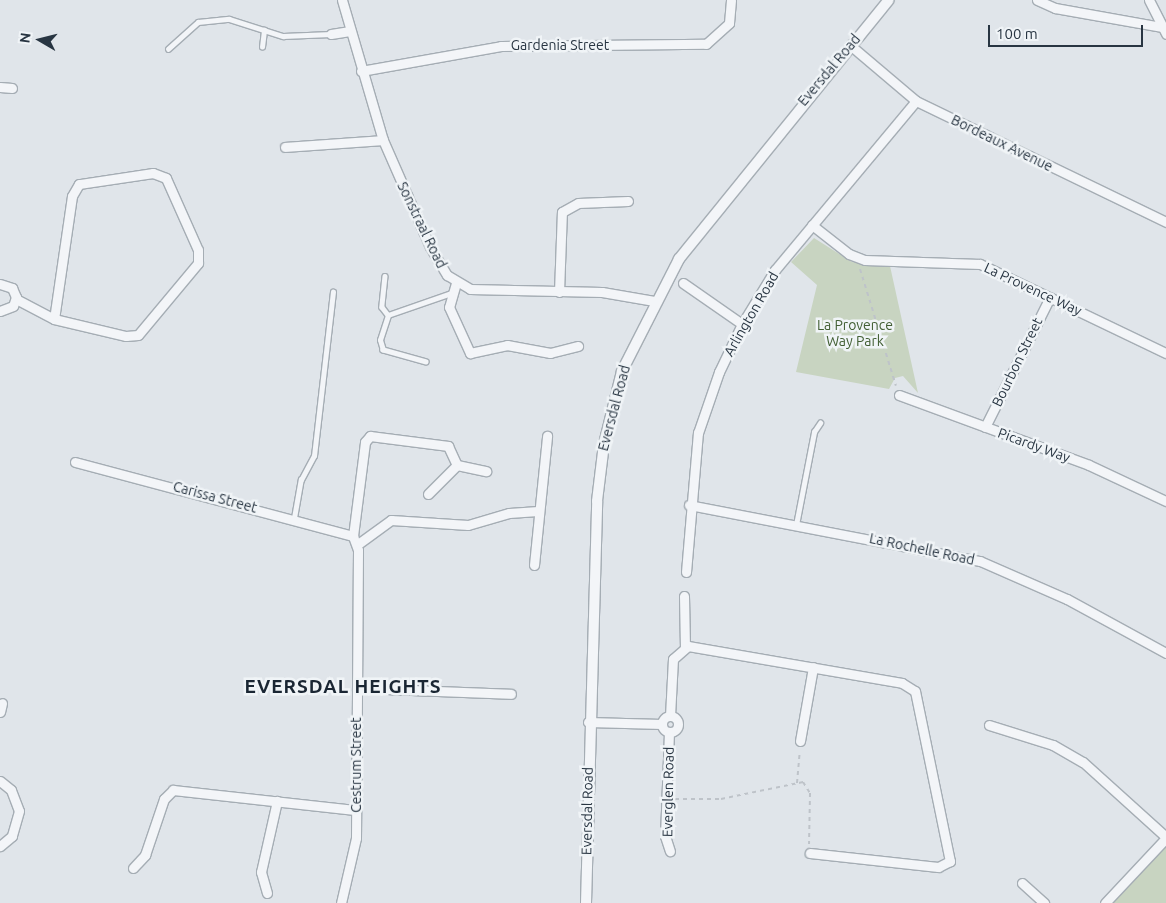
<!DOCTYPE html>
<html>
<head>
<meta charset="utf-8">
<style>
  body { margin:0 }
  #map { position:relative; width:1166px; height:903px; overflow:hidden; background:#e0e5ea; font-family:Ubuntu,sans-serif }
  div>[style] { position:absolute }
  .green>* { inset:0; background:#c8d4c1 }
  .path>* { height:2px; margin-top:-1px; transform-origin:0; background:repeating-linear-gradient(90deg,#bec3c9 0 4px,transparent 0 8px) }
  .roads { filter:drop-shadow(1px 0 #a5adb4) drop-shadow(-1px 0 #a5adb4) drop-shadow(0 1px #a5adb4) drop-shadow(0 -1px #a5adb4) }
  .service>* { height:4.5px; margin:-2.25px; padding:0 2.25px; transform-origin:2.25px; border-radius:2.25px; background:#f3f5f8 }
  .minor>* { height:9px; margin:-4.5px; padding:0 4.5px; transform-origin:4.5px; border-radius:4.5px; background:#f3f5f8 }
  .minor>.ring { margin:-4.5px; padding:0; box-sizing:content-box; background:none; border:9px solid #f3f5f8; border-radius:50% }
  .tertiary>* { height:10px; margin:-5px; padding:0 5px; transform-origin:5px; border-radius:5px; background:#f3f5f8 }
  span { translate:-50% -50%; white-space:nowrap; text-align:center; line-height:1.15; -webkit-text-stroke:5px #f0f4f7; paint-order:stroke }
  .street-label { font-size:14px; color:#283542 }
  .park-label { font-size:14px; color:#425f34 }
  .district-label { font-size:19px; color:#1a2633; font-weight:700; letter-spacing:1px }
  .north { position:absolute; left:15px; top:15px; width:50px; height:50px; -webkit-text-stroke:4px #f0f4f7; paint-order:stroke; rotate:278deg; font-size:14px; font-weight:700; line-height:20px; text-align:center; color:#283542 }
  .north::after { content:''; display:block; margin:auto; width:18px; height:22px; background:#283542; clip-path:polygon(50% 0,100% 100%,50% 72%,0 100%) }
  .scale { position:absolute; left:988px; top:25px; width:155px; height:22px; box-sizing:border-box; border:2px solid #283542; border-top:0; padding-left:6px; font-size:15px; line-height:18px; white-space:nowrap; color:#283542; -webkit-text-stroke:4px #f0f4f7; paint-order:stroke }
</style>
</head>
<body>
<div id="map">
  <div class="green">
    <div style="clip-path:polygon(814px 238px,852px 262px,890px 266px,918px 393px,903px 376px,895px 378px,889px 389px,796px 372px,817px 285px,791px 262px)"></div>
    <div style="clip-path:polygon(1166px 846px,1166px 903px,1113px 903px)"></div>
  </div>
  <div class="path">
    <div style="left:860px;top:269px;width:122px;rotate:72.9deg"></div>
    <div style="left:797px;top:783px;width:32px;rotate:-85deg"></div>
    <div style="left:675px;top:799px;width:46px"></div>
    <div style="left:721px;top:799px;width:84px;rotate:-11.7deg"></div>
    <div style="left:803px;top:782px;width:13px;rotate:58deg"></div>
    <div style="left:810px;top:793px;width:51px;rotate:91.1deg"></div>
  </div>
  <div class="roads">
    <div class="service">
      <div style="left:262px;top:47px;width:17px;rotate:-83deg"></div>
      <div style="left:168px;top:49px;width:40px;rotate:-42deg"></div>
      <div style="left:198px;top:22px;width:31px;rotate:-6deg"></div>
      <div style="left:229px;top:19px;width:57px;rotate:17.5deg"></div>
      <div style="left:283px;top:36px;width:48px;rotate:-2.4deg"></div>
      <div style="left:385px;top:276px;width:31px;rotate:96deg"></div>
      <div style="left:382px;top:307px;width:10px;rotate:53deg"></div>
      <div style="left:426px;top:362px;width:45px;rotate:-164.4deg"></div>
      <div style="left:383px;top:350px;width:10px;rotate:-107deg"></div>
      <div style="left:380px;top:340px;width:26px;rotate:-72deg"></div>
      <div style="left:388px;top:315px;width:67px;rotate:-19.2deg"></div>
      <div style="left:294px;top:518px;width:39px;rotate:-80deg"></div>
      <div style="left:301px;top:480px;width:27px;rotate:-62deg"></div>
      <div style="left:314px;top:456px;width:165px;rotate:-83.4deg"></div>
      <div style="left:796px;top:525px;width:95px;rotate:-79deg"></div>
      <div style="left:814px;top:432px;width:11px;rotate:-56deg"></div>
    </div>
    <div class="minor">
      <div style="left:342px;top:0;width:146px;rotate:73.7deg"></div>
      <div style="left:383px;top:140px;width:117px;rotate:66.3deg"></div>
      <div style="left:430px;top:247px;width:33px;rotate:59deg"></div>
      <div style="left:447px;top:275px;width:27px;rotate:31deg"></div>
      <div style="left:470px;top:289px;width:132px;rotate:1.3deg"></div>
      <div style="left:602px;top:292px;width:53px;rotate:9.8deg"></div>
      <div style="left:1037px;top:0;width:20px;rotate:24deg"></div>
      <div style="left:1055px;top:8px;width:109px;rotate:10.1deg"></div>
      <div style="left:1149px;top:0;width:38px;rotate:63deg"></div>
      <div style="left:331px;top:34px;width:19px;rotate:-9deg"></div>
      <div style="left:850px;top:45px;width:87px;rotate:40.3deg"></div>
      <div style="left:916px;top:101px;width:278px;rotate:25.8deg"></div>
      <div style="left:361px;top:71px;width:142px;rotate:-10.1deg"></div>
      <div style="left:501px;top:46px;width:205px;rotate:-0.6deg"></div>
      <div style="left:706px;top:44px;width:31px;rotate:-42deg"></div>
      <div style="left:729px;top:23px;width:23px;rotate:-85deg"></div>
      <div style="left:0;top:87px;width:12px;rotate:5deg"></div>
      <div style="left:285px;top:147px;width:98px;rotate:-4.1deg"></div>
      <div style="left:812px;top:225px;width:47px;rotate:38.1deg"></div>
      <div style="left:849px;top:254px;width:17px;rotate:21deg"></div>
      <div style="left:865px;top:260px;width:115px;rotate:2deg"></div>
      <div style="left:980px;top:264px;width:206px;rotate:25.6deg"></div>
      <div style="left:456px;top:283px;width:25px;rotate:106deg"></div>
      <div style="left:449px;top:307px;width:51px;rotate:65.5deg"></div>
      <div style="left:470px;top:353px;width:38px;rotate:-12deg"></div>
      <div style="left:507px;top:345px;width:44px;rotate:10.5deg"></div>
      <div style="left:550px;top:353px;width:29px;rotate:-14deg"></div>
      <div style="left:683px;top:283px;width:72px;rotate:34.8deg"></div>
      <div style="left:0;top:284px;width:13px;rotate:18deg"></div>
      <div style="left:12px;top:288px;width:10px;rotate:66deg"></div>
      <div style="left:16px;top:297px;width:9px;rotate:108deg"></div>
      <div style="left:13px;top:306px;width:14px;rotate:159deg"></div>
      <div style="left:559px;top:292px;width:80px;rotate:-87.9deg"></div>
      <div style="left:562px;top:212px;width:18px;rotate:-29deg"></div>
      <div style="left:578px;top:203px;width:50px;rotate:-2.3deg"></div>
      <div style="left:16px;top:299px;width:43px;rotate:27.8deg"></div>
      <div style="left:54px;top:319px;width:74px;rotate:13.3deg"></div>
      <div style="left:126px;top:336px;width:12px;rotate:-5deg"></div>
      <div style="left:138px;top:335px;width:94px;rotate:-50.2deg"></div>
      <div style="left:198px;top:263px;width:13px;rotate:-90deg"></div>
      <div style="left:198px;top:250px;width:79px;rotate:-114deg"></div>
      <div style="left:166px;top:178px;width:14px;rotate:-159deg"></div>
      <div style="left:153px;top:173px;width:75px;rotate:171.5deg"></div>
      <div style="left:79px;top:184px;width:14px;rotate:120deg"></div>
      <div style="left:72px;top:196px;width:124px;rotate:98.3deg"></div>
      <div style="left:899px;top:395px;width:202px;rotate:20.2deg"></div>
      <div style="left:1089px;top:465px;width:85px;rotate:25.1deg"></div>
      <div style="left:985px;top:427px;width:145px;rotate:-63.4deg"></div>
      <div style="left:75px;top:462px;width:288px;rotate:14.9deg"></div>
      <div style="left:457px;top:465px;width:30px;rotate:12deg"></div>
      <div style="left:689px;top:505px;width:296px;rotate:10.9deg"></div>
      <div style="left:980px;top:561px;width:95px;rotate:23.6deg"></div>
      <div style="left:1067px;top:599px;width:113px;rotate:28.6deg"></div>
      <div style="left:353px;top:536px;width:95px;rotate:-82.7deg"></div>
      <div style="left:365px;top:442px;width:8px;rotate:-50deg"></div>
      <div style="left:370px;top:436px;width:79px;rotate:7.3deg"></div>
      <div style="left:448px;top:446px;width:21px;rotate:65deg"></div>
      <div style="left:457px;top:465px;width:41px;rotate:135deg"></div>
      <div style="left:358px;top:544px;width:41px;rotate:-36deg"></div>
      <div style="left:391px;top:520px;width:77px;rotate:3.7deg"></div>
      <div style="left:468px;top:525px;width:43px;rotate:-16.3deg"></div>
      <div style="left:509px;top:513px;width:29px;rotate:-4deg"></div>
      <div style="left:534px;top:565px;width:130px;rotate:-84.2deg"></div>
      <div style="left:686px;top:572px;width:140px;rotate:-85.1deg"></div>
      <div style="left:698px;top:433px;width:65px;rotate:-71deg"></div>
      <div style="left:719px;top:372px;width:53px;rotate:-64.4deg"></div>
      <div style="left:742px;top:324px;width:63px;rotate:-58.6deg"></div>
      <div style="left:775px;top:270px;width:220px;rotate:-50.2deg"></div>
      <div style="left:684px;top:596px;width:52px;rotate:88.9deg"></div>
      <div style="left:357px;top:688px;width:154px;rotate:2.2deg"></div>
      <div style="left:0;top:712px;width:9px;rotate:-77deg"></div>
      <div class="ring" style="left:662px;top:716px;width:7px;height:7px"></div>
      <div style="left:670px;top:716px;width:57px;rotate:-87deg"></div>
      <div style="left:673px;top:659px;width:20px;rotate:-41deg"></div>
      <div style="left:688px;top:646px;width:217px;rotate:9.8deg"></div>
      <div style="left:902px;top:683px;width:15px;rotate:32deg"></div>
      <div style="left:915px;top:691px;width:174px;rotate:78.4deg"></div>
      <div style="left:950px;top:861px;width:13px;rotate:153deg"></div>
      <div style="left:938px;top:867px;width:129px;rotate:-173.8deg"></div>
      <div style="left:588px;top:722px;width:74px;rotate:1.5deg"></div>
      <div style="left:989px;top:725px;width:67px;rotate:17.4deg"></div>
      <div style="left:1053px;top:745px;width:34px;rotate:30deg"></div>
      <div style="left:1083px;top:762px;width:112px;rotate:42.1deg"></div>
      <div style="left:669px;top:732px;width:104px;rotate:92.2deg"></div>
      <div style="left:665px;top:836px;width:16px;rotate:72deg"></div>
      <div style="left:800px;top:741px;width:75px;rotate:-80deg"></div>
      <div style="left:0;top:781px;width:14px;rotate:39deg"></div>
      <div style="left:11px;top:790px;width:22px;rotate:69deg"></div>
      <div style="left:19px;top:811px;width:26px;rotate:106deg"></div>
      <div style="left:12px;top:836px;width:16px;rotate:140deg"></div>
      <div style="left:133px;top:868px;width:18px;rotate:-47deg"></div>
      <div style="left:145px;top:855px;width:59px;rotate:-71.3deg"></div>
      <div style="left:164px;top:799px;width:13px;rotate:-45deg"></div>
      <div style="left:173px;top:790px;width:183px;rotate:6.3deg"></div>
      <div style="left:1022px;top:883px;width:30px;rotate:42deg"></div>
      <div style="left:267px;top:893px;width:22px;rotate:-106deg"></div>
      <div style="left:261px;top:872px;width:73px;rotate:-77.3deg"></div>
      <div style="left:341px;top:903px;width:67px;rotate:-77deg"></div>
      <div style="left:356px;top:838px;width:288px;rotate:-89.6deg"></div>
      <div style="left:358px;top:550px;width:15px;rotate:-110deg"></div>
      <div style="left:1105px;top:903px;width:89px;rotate:-46.8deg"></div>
    </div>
    <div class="tertiary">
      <div style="left:586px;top:903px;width:402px;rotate:-88.4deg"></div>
      <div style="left:597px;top:501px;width:57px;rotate:-83deg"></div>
      <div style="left:604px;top:444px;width:75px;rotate:-76.1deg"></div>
      <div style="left:622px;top:371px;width:126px;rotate:-63deg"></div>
      <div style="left:679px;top:259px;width:333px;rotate:-51deg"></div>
    </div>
  </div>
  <div class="street-label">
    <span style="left:560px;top:45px">Gardenia Street</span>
    <span style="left:829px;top:70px;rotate:-50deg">Eversdal Road</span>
    <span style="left:1002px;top:143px;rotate:26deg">Bordeaux Avenue</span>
    <span style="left:422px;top:225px;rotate:64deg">Sonstraal Road</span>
    <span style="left:1033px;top:289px;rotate:25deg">La Provence Way</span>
    <span style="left:751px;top:314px;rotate:-60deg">Arlington Road</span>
    <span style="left:1017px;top:362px;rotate:-64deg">Bourbon Street</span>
    <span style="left:614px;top:408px;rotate:-75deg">Eversdal Road</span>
    <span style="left:1034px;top:445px;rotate:20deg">Picardy Way</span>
    <span style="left:215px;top:497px;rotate:15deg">Carissa Street</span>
    <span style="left:922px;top:549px;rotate:12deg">La Rochelle Road</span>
    <span style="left:356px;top:765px;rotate:-90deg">Cestrum Street</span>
    <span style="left:668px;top:792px;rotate:-89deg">Everglen Road</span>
    <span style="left:587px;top:811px;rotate:-89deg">Eversdal Road</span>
  </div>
  <div class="park-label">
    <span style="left:855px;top:333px">La Provence<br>Way Park</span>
  </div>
  <div class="district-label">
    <span style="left:343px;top:687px">EVERSDAL HEIGHTS</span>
  </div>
  <div class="north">N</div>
  <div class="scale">100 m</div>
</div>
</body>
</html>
